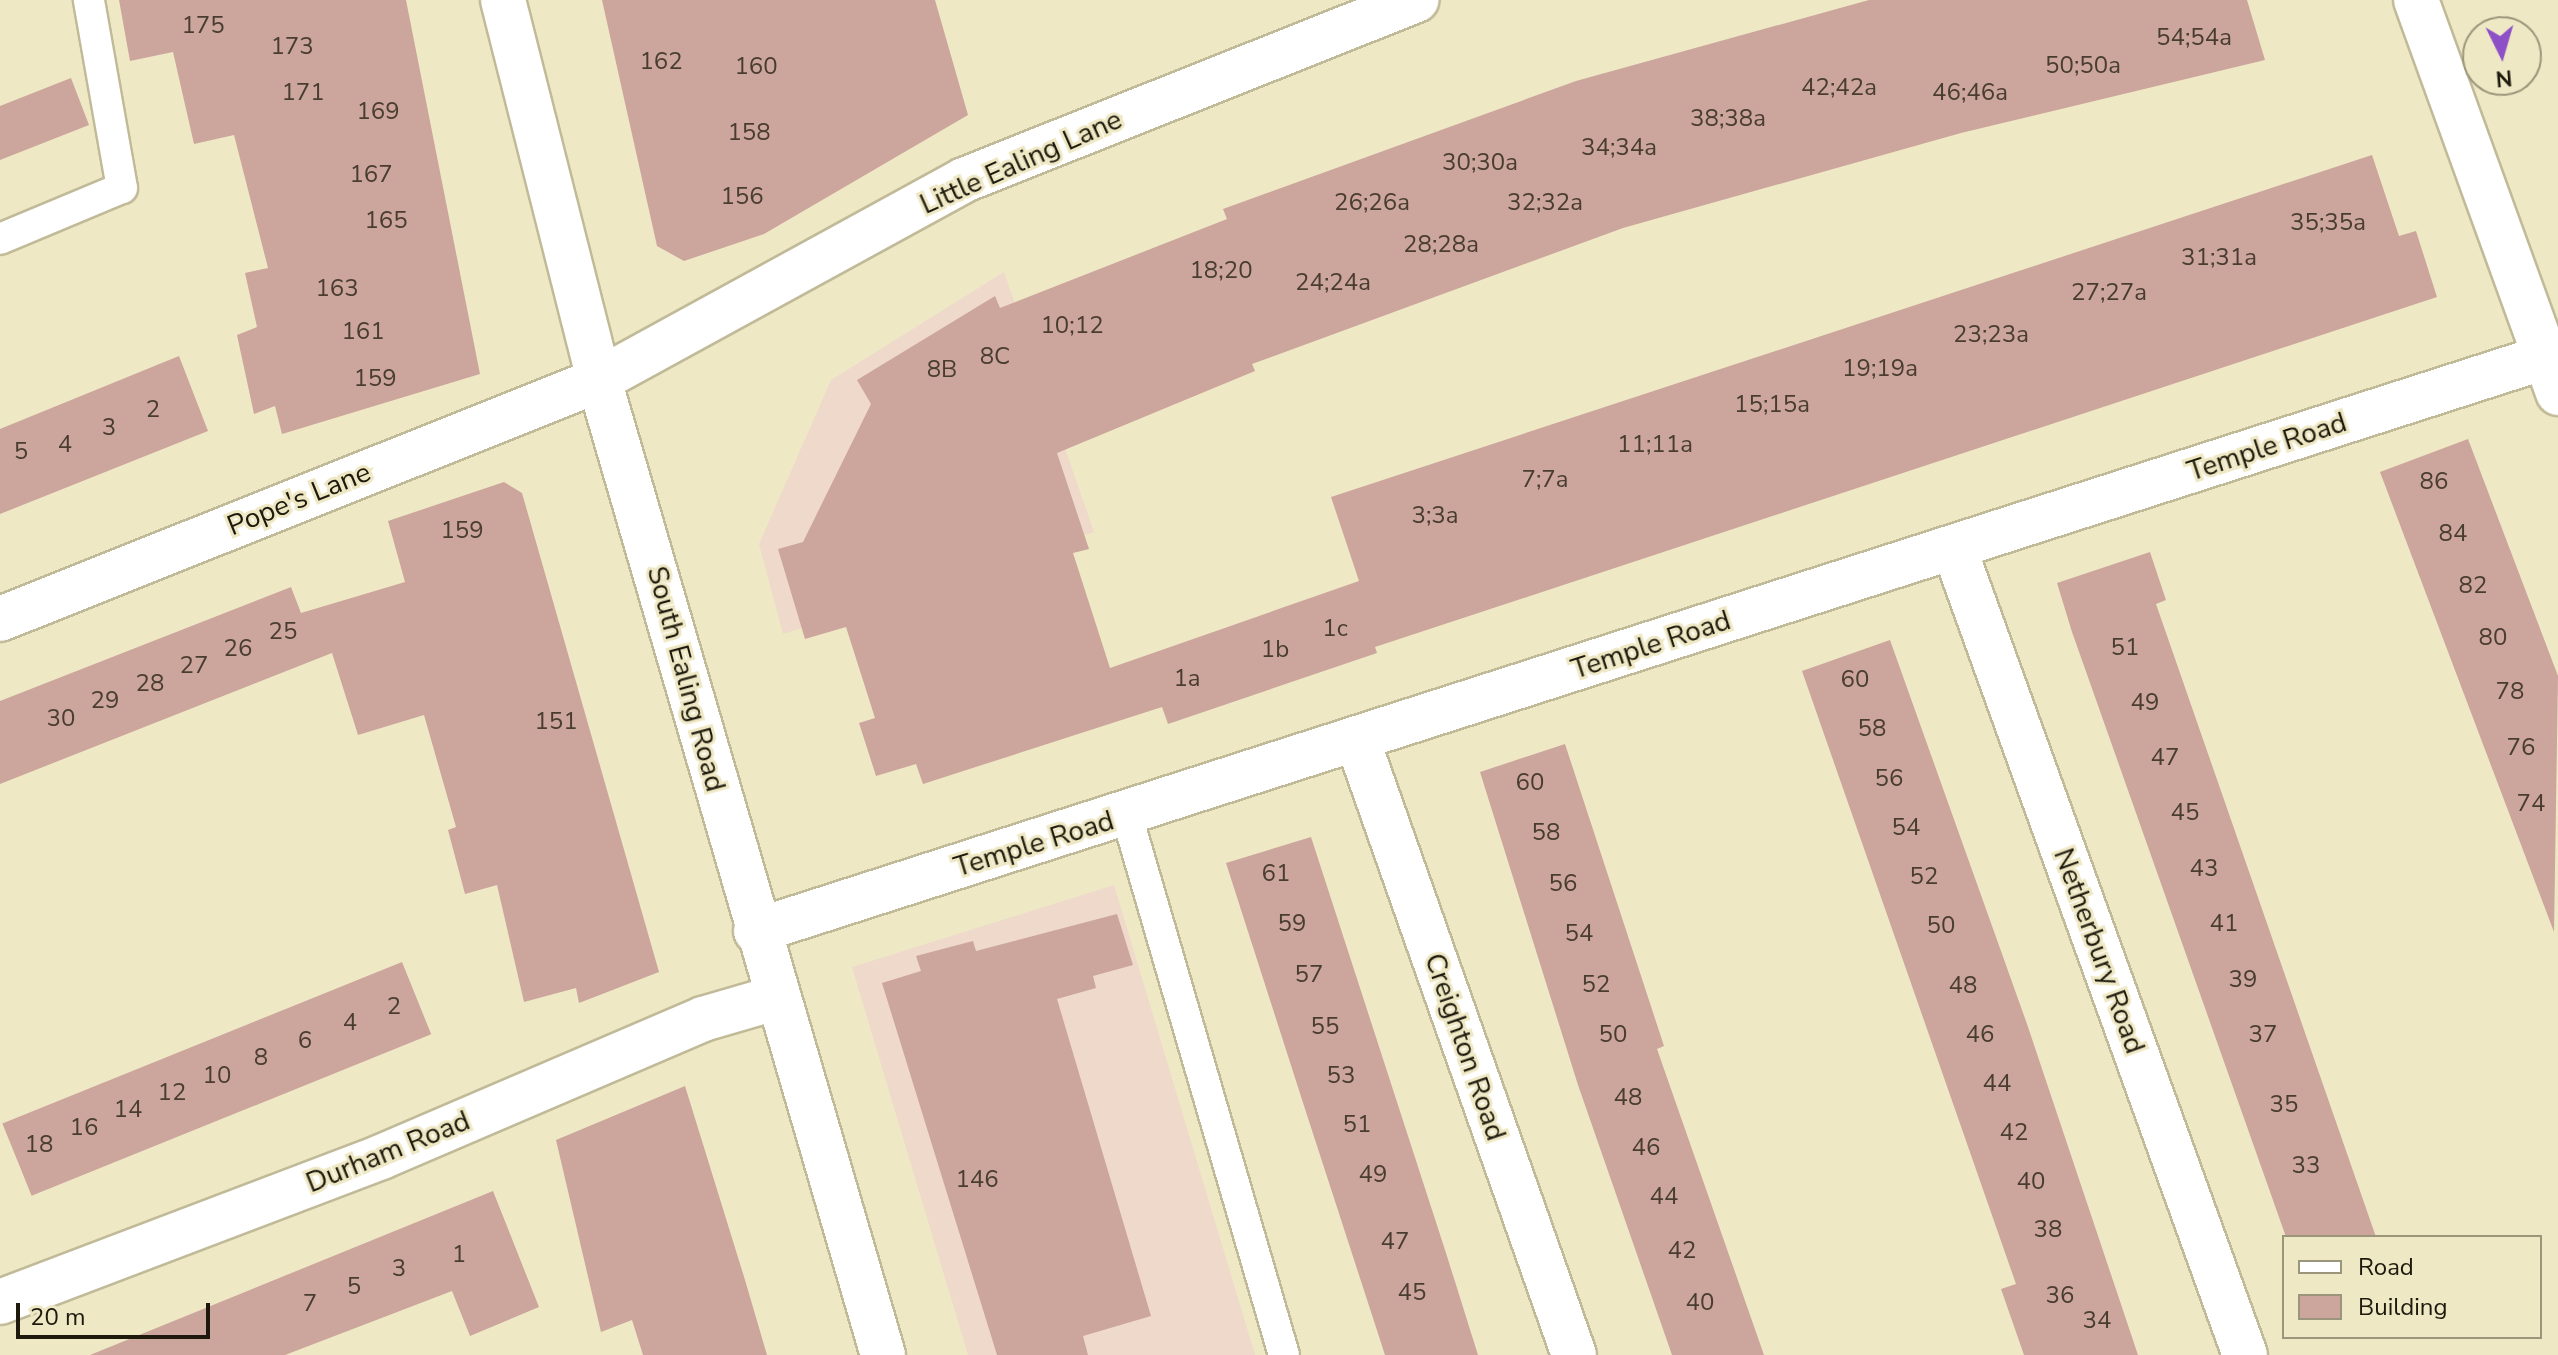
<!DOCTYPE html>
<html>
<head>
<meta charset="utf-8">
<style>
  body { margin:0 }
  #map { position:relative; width:2558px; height:1355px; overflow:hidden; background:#efe8c5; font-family:"Nunito Sans",sans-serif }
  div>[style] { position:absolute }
  .commercial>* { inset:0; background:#eed9cb }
  .building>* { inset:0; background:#cca59d; transform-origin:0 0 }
  .roads { filter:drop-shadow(2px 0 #c1ba98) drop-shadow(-2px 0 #c1ba98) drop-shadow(0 2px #c1ba98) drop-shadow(0 -2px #c1ba98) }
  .service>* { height:30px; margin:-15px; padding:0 15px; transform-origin:15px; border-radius:15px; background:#fff }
  .minor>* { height:44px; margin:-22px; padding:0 22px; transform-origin:22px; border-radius:22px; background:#fff }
  .secondary>* { height:44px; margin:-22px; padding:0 22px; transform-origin:22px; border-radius:22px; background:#fff }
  span { translate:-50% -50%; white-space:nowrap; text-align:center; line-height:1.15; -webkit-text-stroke:6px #efe8c5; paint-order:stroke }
  .number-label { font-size:24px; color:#493d31 }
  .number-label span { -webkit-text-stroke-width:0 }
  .street-label { font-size:28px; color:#1d1a0d }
  .legend { position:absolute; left:2282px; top:1235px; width:260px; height:104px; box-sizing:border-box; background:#efe8c5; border:2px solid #9b967b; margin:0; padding:10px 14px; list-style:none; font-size:24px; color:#1d1a0d }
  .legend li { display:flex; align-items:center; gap:16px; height:40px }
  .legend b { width:40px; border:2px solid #9b967b }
  .north { position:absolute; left:2462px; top:16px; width:80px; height:80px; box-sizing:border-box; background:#efe8c5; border:2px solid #9b967b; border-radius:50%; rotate:175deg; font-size:22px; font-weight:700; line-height:32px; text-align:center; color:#1d1a0d }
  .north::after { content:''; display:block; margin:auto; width:28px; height:36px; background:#8d50c6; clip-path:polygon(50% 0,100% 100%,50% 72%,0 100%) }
  .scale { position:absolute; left:16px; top:1303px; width:194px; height:36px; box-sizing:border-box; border:4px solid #1d1a0d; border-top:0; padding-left:10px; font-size:24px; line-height:28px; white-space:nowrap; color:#1d1a0d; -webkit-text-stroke:6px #efe8c5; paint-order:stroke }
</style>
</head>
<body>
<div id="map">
  <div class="commercial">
    <div style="clip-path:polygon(1004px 272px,1094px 532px,783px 634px,759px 544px,831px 380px)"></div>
    <div style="clip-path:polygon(1114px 885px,1255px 1355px,968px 1355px,852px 967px)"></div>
  </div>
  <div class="building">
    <div style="clip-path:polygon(119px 0,406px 0,480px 374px,282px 434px,275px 406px,254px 414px,237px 335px,257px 327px,245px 273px,268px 268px,234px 135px,194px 144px,173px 52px,130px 61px)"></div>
    <div style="clip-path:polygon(602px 0,935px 0,968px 115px,764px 234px,684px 261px,657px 246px)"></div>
    <div style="clip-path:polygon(1869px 0,2247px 0,2265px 60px,1961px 133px,1623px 228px,1252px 364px,1255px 371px,1057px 453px,1089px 549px,1073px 553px,1110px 668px,1359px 581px,1331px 497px,2372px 155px,2399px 236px,2416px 231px,2437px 297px,1375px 647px,1377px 653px,1168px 724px,1162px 707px,923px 784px,916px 764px,876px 776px,859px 723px,875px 718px,846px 627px,805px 639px,778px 549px,803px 542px,871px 404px,857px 380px,995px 296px,1000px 308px,1227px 219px,1223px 209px,1576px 81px)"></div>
    <div style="clip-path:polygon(71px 78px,89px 125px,0 160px,0 106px)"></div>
    <div style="clip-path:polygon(179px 356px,208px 431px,0 514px,0 429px)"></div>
    <div style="clip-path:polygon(2468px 439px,2558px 676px,2554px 932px,2380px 472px)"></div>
    <div style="clip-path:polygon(504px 482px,522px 493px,659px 972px,579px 1003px,576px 988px,524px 1002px,497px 885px,465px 894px,448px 830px,456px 827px,424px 715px,358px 735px,332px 653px,0 784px,0 701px,291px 587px,301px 613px,405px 582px,388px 521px)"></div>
    <div style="clip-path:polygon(2150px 552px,2166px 600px,2156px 604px,2376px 1237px,2286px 1237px,2072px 632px,2057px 583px)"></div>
    <div style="clip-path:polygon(1890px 640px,2027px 1024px,2138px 1355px,2024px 1355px,2001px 1289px,2016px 1284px,1802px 671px)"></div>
    <div style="clip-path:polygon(1565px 744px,1664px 1046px,1657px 1049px,1764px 1355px,1672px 1355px,1578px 1085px,1480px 772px)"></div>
    <div style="clip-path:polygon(1311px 837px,1446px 1253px,1478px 1355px,1385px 1355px,1306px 1112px,1226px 863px)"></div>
    <div style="clip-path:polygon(1117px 914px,1133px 965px,1093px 976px,1096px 988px,1057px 999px,1151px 1316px,1083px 1336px,1088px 1355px,997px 1355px,882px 983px,921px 971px,916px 956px,973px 941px,976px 951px)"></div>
    <div style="left:402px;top:962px;width:78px;height:431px;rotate:68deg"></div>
    <div style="clip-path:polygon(685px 1086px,745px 1280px,767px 1355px,643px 1355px,632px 1320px,601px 1332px,556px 1140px)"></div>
    <div style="clip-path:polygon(493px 1191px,539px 1307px,470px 1336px,452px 1291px,285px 1355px,90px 1355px)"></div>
  </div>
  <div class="roads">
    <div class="service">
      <div style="left:0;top:239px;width:132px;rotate:-22.7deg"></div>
      <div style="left:122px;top:188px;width:191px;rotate:-100deg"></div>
      <div style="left:1127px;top:816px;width:561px;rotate:73.76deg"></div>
    </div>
    <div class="minor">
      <div style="left:2416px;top:0;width:418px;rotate:70.1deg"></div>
      <div style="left:1954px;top:548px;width:858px;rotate:70.17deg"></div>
      <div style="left:1357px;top:739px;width:653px;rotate:70.59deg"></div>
      <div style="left:756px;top:931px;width:1879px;rotate:-17.79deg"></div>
      <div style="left:0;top:1302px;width:408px;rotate:-20.8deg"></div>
      <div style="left:381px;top:1157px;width:350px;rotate:-23.2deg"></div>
      <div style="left:703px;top:1019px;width:75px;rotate:-16.3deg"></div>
    </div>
    <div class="secondary">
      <div style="left:503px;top:0;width:392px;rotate:75.8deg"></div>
      <div style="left:599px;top:380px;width:1016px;rotate:73.76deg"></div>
      <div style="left:0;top:619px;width:645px;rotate:-21.75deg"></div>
      <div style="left:599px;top:380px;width:416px;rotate:-28.7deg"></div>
      <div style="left:964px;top:180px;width:487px;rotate:-21.7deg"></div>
    </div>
  </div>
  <div class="number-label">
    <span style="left:203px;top:26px">175</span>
    <span style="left:2194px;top:38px">54;54a</span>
    <span style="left:292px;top:47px">173</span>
    <span style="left:661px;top:62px">162</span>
    <span style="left:2083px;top:66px">50;50a</span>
    <span style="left:756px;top:67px">160</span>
    <span style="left:1839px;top:88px">42;42a</span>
    <span style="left:303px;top:93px">171</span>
    <span style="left:1970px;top:93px">46;46a</span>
    <span style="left:378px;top:112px">169</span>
    <span style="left:1728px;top:119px">38;38a</span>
    <span style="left:749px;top:133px">158</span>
    <span style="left:1619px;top:148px">34;34a</span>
    <span style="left:1480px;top:163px">30;30a</span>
    <span style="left:371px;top:175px">167</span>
    <span style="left:742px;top:197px">156</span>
    <span style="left:1372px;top:203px">26;26a</span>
    <span style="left:1545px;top:203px">32;32a</span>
    <span style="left:386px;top:221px">165</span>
    <span style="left:2328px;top:223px">35;35a</span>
    <span style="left:1441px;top:245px">28;28a</span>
    <span style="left:2219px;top:258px">31;31a</span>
    <span style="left:1221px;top:271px">18;20</span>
    <span style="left:1333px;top:283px">24;24a</span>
    <span style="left:337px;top:289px">163</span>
    <span style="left:2109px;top:293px">27;27a</span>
    <span style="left:1072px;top:326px">10;12</span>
    <span style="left:363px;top:332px">161</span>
    <span style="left:1991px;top:335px">23;23a</span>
    <span style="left:995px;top:357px">8C</span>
    <span style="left:1880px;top:369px">19;19a</span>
    <span style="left:942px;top:370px">8B</span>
    <span style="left:375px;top:379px">159</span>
    <span style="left:1772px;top:405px">15;15a</span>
    <span style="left:153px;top:410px">2</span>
    <span style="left:109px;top:428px">3</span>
    <span style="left:65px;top:445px">4</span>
    <span style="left:1655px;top:445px">11;11a</span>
    <span style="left:21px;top:452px">5</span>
    <span style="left:1545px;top:480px">7;7a</span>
    <span style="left:2434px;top:482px">86</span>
    <span style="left:1435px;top:516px">3;3a</span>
    <span style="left:462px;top:531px">159</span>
    <span style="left:2453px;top:534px">84</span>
    <span style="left:2473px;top:586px">82</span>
    <span style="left:1335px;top:629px">1c</span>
    <span style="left:283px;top:632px">25</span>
    <span style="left:2493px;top:638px">80</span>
    <span style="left:2125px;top:648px">51</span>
    <span style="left:238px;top:649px">26</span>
    <span style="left:1275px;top:650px">1b</span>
    <span style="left:194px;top:666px">27</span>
    <span style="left:1187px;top:679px">1a</span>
    <span style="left:1855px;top:680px">60</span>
    <span style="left:150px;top:684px">28</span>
    <span style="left:2510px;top:692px">78</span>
    <span style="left:105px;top:701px">29</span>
    <span style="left:2145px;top:703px">49</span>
    <span style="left:61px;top:719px">30</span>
    <span style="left:556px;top:722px">151</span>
    <span style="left:1872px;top:729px">58</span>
    <span style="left:2521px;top:748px">76</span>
    <span style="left:2165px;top:758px">47</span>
    <span style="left:1889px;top:779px">56</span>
    <span style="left:1530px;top:783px">60</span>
    <span style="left:2531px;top:804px">74</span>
    <span style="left:2185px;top:813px">45</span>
    <span style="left:1906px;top:828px">54</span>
    <span style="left:1546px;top:833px">58</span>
    <span style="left:2204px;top:869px">43</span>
    <span style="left:1276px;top:874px">61</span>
    <span style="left:1924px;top:877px">52</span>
    <span style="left:1563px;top:884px">56</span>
    <span style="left:1292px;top:924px">59</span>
    <span style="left:2224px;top:924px">41</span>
    <span style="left:1941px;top:926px">50</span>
    <span style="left:1579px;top:934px">54</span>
    <span style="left:1309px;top:975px">57</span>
    <span style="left:2243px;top:980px">39</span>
    <span style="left:1596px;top:985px">52</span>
    <span style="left:1963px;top:986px">48</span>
    <span style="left:394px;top:1007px">2</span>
    <span style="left:350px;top:1023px">4</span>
    <span style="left:1325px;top:1027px">55</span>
    <span style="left:1613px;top:1035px">50</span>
    <span style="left:1980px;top:1035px">46</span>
    <span style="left:2263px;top:1035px">37</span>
    <span style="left:305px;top:1041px">6</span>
    <span style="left:261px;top:1058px">8</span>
    <span style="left:217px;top:1076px">10</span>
    <span style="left:1341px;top:1076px">53</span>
    <span style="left:1997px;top:1084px">44</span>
    <span style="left:172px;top:1093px">12</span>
    <span style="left:1628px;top:1098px">48</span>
    <span style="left:2284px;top:1105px">35</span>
    <span style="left:128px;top:1110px">14</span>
    <span style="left:1357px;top:1125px">51</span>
    <span style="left:84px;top:1128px">16</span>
    <span style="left:2014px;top:1133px">42</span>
    <span style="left:39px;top:1145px">18</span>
    <span style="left:1646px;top:1148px">46</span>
    <span style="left:2306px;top:1166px">33</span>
    <span style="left:1373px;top:1175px">49</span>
    <span style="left:977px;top:1180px">146</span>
    <span style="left:2031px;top:1182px">40</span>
    <span style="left:1664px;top:1197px">44</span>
    <span style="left:2048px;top:1230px">38</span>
    <span style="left:1395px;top:1242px">47</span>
    <span style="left:1682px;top:1251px">42</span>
    <span style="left:459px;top:1255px">1</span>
    <span style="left:399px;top:1269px">3</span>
    <span style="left:354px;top:1287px">5</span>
    <span style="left:1412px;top:1293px">45</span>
    <span style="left:2060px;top:1296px">36</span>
    <span style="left:1700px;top:1303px">40</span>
    <span style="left:310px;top:1304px">7</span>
    <span style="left:2097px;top:1321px">34</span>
  </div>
  <div class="street-label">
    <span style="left:1021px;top:162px;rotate:-24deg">Little Ealing Lane</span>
    <span style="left:2267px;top:447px;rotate:-18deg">Temple Road</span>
    <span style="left:299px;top:499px;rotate:-22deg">Pope's Lane</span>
    <span style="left:1651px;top:645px;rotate:-18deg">Temple Road</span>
    <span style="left:686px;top:679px;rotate:75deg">South Ealing Road</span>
    <span style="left:1034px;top:844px;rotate:-17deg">Temple Road</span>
    <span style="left:2099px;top:951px;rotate:70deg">Netherbury Road</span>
    <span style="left:1465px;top:1047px;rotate:71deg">Creighton Road</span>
    <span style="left:388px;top:1152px;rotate:-22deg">Durham Road</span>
  </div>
  <ul class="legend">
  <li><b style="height:10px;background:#fff"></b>Road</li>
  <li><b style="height:22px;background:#cca59d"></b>Building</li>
  </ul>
  <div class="north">N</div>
  <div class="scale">20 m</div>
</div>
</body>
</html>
